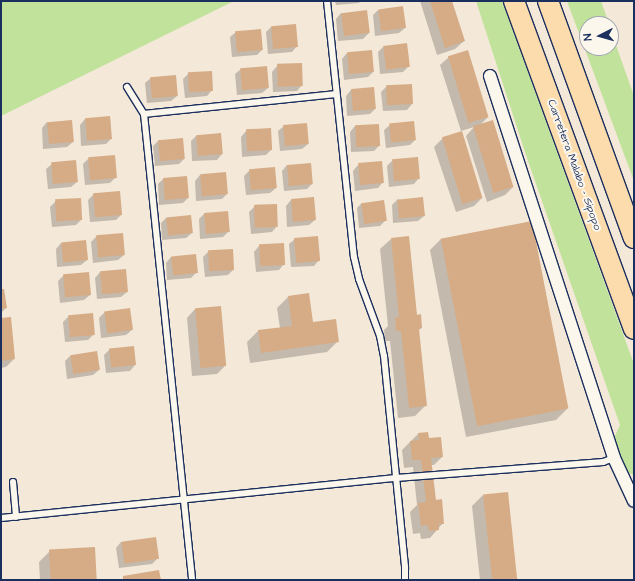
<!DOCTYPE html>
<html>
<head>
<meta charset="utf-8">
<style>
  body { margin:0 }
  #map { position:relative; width:635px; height:581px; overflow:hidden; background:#f4e8d8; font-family:"Architects Daughter",sans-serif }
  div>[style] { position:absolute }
  .green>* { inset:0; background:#c0e29b }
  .shadow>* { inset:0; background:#0003 }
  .building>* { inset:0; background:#d6ac87; transform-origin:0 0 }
  .roads { filter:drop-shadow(1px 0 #1b2f5e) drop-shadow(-1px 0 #1b2f5e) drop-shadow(0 1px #1b2f5e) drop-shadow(0 -1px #1b2f5e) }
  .service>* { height:6px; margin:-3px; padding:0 3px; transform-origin:3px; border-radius:3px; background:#fbf7ec }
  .minor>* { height:12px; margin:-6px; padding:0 6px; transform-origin:6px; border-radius:6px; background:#fbf7ec }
  .trunk>* { height:20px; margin:-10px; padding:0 10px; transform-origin:10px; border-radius:10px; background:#fcdcac }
  span { translate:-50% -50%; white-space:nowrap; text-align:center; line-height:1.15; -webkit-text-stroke:4px #fbf7ec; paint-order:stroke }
  .street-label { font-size:11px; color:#1b2f5e }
  .frame { position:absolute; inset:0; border:2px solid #1b2f5e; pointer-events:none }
  .north { position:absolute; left:579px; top:16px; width:40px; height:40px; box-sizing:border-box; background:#fbf7ec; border:1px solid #a1a7b3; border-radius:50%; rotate:264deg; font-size:11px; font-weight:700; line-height:16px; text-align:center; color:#1b2f5e }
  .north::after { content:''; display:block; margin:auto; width:14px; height:18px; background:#1b2f5e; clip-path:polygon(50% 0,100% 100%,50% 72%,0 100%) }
</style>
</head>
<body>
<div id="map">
  <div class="green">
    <div style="clip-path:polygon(1px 1px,234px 1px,1px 116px)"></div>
    <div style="clip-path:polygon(476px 1px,502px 1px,634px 364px,634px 475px,603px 462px,620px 425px,526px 155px)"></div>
    <div style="clip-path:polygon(567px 1px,601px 1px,609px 24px,587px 24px,587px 48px,611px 48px,611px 31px,634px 96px,634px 181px)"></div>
  </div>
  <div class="shadow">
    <div style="clip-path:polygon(335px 1px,361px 1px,359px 3px,336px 5px)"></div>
    <div style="clip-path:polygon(420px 1px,451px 1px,464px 41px,455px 49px,437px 55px)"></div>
    <div style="clip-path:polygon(378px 10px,405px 28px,399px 33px,375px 36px,373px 15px)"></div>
    <div style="clip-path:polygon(341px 13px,369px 33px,363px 39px,338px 41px,336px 19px)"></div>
    <div style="clip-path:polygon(271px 27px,297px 46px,292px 52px,268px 54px,266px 32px)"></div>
    <div style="clip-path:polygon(236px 32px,262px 50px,257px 55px,232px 57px,230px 37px)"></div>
    <div style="clip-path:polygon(383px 47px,409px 66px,403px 72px,380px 74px,378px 52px)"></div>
    <div style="clip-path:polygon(371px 51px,373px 72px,368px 77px,344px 80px,342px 59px,347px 53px)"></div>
    <div style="clip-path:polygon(449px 57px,488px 117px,479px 126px,513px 187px,505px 195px,487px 202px,466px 136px,474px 127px,461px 131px,440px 65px)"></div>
    <div style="clip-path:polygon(301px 64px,302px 85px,297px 91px,273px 92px,272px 72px,277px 66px)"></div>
    <div style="clip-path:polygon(241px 69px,268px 88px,262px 93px,237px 95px,235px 74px)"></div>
    <div style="clip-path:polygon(189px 73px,212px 90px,207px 96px,185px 98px,183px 79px)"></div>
    <div style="clip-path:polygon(151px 78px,177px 96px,171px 101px,147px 103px,145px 83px)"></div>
    <div style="clip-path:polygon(411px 85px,412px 104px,407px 110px,383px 111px,381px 92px,387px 86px)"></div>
    <div style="clip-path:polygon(373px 89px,375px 109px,370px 114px,347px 116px,346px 96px,351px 90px)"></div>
    <div style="clip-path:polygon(110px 117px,111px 139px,106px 144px,81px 146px,80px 125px,85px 119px)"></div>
    <div style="clip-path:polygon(47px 122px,73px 142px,67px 147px,43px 149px,42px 128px)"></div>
    <div style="clip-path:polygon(378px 125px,379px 146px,374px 151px,351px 152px,350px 132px,355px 126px)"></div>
    <div style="clip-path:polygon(390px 125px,415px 140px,410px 145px,386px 148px,384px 130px)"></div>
    <div style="clip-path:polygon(284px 126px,308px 144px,302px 149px,280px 151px,278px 131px)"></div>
    <div style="clip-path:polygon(246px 131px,271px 150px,266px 155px,242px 157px,241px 137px)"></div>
    <div style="clip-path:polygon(220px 134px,222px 154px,217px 160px,192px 161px,191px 141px,196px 136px)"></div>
    <div style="clip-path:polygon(443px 138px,482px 198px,474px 206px,456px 212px,434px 147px)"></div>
    <div style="clip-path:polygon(159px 140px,184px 159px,179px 164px,155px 166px,153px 146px)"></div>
    <div style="clip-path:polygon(88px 159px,116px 177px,110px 183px,85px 185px,83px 164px)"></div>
    <div style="clip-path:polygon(392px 161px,419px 178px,414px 184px,389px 187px,387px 166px)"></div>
    <div style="clip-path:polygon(381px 162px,383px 182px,378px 188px,355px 191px,353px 171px,358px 165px)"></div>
    <div style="clip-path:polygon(52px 164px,77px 182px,71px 187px,48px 189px,46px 169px)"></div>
    <div style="clip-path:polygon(287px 165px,312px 184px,307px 189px,284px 191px,282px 171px)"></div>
    <div style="clip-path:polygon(250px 170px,276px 188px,270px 193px,246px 195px,244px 176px)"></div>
    <div style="clip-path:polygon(200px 175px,227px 194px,222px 199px,196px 201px,195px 181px)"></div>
    <div style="clip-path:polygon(163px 179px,188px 198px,183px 203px,159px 205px,158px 184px)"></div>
    <div style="clip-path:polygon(94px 194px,121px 215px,116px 220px,90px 222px,88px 200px)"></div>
    <div style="clip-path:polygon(313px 198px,315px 220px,309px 225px,287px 227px,286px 206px,291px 200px)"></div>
    <div style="clip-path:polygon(398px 199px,424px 216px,418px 221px,393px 223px,392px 205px)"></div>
    <div style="clip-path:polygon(56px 201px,81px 220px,76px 225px,52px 227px,50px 207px)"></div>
    <div style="clip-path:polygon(362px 203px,386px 220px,380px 226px,359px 228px,357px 208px)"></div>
    <div style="clip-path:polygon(254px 207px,277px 226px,272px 232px,251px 234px,249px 212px)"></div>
    <div style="clip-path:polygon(227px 212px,229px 231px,223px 237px,200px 239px,199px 219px,204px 214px)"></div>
    <div style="clip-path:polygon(166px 218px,192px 233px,186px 238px,162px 240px,161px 223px)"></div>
    <div style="clip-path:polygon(531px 222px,567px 409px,556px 420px,466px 437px,430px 250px,441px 239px)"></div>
    <div style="clip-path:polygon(97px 236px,124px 255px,118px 260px,93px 263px,91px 242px)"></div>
    <div style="clip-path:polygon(295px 239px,319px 260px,314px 266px,291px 267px,289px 244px)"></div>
    <div style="clip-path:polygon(391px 239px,421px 328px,418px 331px,426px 405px,415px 416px,398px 418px,390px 341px,385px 341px,384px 330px,388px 326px,380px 249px)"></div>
    <div style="clip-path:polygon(61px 243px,87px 260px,81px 265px,57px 267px,56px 249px)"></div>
    <div style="clip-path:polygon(259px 246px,284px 264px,279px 270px,256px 272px,254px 252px)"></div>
    <div style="clip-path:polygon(208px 252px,233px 270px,228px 275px,205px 277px,203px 257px)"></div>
    <div style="clip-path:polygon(171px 257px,197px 272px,191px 278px,167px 280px,166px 263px)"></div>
    <div style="clip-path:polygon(100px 272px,127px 292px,121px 297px,97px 299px,95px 278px)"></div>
    <div style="clip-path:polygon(64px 275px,90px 295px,84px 300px,60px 303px,58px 281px)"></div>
    <div style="clip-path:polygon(1px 290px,6px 308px,1px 313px)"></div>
    <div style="clip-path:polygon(308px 294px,312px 324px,338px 341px,327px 352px,250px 363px,247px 342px,258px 331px,280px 328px,277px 308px,288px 297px)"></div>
    <div style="clip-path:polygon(220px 307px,225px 366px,217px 374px,192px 376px,187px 318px,195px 309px)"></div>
    <div style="clip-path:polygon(105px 312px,132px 330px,126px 335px,101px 338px,99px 318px)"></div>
    <div style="clip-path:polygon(69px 316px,94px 334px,88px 340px,65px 342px,63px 322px)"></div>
    <div style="clip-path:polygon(1px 319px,14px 359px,6px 367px,1px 368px)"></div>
    <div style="clip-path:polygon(110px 349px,135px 365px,130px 371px,106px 373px,104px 355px)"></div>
    <div style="clip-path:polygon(70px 356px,99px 370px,93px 375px,67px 379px,65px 361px)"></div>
    <div style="clip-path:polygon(418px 434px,428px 440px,442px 457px,434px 465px,431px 465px,435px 501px,443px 523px,430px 538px,421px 539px,420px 533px,413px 534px,410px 512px,417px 505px,413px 467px,404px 468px,402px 450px)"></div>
    <div style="clip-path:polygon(483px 495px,516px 580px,480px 580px,472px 506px)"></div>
    <div style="clip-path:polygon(121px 542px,158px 558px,152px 564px,119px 568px,116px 548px)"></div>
    <div style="clip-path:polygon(50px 551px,96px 580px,40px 580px,39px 562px)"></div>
  </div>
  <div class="building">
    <div style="clip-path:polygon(430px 1px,452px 1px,465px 41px,445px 48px)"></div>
    <div style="left:403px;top:6px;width:22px;height:25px;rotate:82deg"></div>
    <div style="left:367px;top:10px;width:23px;height:26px;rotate:83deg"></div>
    <div style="left:296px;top:24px;width:23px;height:25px;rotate:85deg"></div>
    <div style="left:261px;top:29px;width:21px;height:26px;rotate:85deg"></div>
    <div style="left:407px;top:43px;width:24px;height:24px;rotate:83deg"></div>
    <div style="left:372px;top:50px;width:22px;height:25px;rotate:85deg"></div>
    <div style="left:468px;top:50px;width:70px;height:21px;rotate:73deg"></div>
    <div style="left:302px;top:63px;width:23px;height:25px;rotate:88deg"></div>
    <div style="left:267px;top:66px;width:22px;height:27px;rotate:85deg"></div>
    <div style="left:212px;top:71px;width:20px;height:24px;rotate:87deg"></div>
    <div style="left:176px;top:75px;width:21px;height:26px;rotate:85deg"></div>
    <div style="left:412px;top:84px;width:20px;height:26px;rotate:87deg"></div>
    <div style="left:374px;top:87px;width:22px;height:23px;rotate:85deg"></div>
    <div style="left:110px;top:116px;width:23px;height:25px;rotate:85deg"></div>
    <div style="left:72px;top:120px;width:22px;height:25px;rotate:85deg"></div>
    <div style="left:493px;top:120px;width:70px;height:21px;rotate:73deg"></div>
    <div style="left:414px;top:121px;width:19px;height:25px;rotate:84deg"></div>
    <div style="left:307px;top:123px;width:21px;height:24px;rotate:85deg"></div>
    <div style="left:379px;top:124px;width:22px;height:24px;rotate:87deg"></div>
    <div style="left:271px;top:128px;width:22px;height:25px;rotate:87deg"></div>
    <div style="left:462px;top:131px;width:70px;height:21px;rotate:73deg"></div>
    <div style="left:221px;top:133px;width:21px;height:25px;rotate:85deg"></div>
    <div style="left:183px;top:138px;width:21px;height:25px;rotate:85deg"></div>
    <div style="left:115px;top:155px;width:23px;height:27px;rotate:85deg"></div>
    <div style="left:418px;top:157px;width:22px;height:26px;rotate:85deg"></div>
    <div style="left:76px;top:160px;width:22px;height:25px;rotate:85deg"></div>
    <div style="left:382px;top:161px;width:22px;height:24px;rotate:85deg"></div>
    <div style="left:311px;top:163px;width:21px;height:24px;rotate:85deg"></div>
    <div style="left:275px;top:167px;width:21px;height:26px;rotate:85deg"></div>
    <div style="left:226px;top:172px;width:22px;height:26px;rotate:85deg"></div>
    <div style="left:187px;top:176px;width:22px;height:24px;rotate:85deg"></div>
    <div style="left:120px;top:191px;width:24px;height:27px;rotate:85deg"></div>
    <div style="left:314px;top:197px;width:23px;height:23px;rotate:85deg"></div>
    <div style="left:423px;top:197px;width:19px;height:26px;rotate:84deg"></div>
    <div style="left:81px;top:198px;width:22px;height:26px;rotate:87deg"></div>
    <div style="left:384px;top:200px;width:21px;height:23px;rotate:82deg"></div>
    <div style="left:277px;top:204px;width:23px;height:23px;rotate:88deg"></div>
    <div style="left:228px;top:211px;width:21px;height:24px;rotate:85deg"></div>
    <div style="left:191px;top:215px;width:18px;height:25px;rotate:84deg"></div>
    <div style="left:532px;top:221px;width:191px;height:93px;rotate:79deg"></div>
    <div style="left:123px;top:233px;width:22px;height:27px;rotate:85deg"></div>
    <div style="left:318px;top:236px;width:25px;height:24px;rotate:85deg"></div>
    <div style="clip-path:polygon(409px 236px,417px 315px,421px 314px,422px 328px,419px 329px,427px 406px,409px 408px,401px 331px,396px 331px,395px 318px,399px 317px,391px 238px)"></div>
    <div style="left:86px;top:240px;width:20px;height:25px;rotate:84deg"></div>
    <div style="left:284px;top:243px;width:22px;height:25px;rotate:87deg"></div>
    <div style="left:233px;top:249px;width:21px;height:25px;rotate:87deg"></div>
    <div style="left:196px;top:254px;width:19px;height:25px;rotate:84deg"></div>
    <div style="left:126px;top:269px;width:23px;height:26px;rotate:85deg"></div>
    <div style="left:89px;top:272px;width:23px;height:26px;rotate:85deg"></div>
    <div style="clip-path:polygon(1px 289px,4px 289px,7px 308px,1px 309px)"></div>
    <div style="clip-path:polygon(309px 293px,313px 322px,336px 319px,339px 342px,261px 353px,258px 330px,292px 326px,288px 296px)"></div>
    <div style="left:221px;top:306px;width:60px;height:26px;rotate:85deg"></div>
    <div style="left:130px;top:308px;width:22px;height:26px;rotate:82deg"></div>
    <div style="left:93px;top:313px;width:22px;height:25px;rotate:85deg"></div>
    <div style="clip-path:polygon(11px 317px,15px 359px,1px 361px,1px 318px)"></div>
    <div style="left:134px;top:346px;width:19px;height:25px;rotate:84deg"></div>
    <div style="left:97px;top:351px;width:19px;height:27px;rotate:81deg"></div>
    <div style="clip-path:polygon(428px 432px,429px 438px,441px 437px,443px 457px,431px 458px,436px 500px,442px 499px,444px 524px,439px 524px,439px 530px,429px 531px,428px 525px,421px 526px,418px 503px,426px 502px,421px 460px,412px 460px,410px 441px,419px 440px,418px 433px)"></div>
    <div style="left:508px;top:492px;width:88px;height:25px;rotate:84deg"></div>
    <div style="left:156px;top:537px;width:22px;height:35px;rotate:82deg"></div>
    <div style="left:95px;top:547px;width:33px;height:46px;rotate:87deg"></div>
    <div style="clip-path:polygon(159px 570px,161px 580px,123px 580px,123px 576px)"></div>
  </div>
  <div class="roads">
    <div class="service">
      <div style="left:327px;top:1px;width:257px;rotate:84deg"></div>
      <div style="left:354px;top:257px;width:23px;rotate:77deg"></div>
      <div style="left:359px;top:279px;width:61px;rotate:69.8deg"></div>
      <div style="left:380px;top:336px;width:20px;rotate:79deg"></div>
      <div style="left:384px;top:356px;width:213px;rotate:84.3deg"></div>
      <div style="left:405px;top:568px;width:12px;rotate:90deg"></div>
      <div style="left:127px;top:87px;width:32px;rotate:58deg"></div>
      <div style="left:144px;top:114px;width:468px;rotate:84.1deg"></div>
      <div style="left:144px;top:114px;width:193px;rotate:-5.9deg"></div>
      <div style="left:13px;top:482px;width:35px;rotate:85deg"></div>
      <div style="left:1px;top:518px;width:397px;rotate:-5.8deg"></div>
      <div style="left:396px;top:478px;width:208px;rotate:-4.4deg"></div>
      <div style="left:603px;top:462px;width:12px;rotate:-20deg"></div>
    </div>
    <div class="minor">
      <div style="left:490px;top:76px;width:402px;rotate:72deg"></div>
      <div style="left:614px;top:458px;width:47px;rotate:65.1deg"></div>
    </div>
    <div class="trunk">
      <div style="left:514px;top:1px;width:349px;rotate:69.9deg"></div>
      <div style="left:548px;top:1px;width:252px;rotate:70.1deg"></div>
    </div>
  </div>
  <div class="street-label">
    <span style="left:574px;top:165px;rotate:70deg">Carretera Malabo - Sipopo</span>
  </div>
  <div class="frame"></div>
  <div class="north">N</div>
</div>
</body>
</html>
